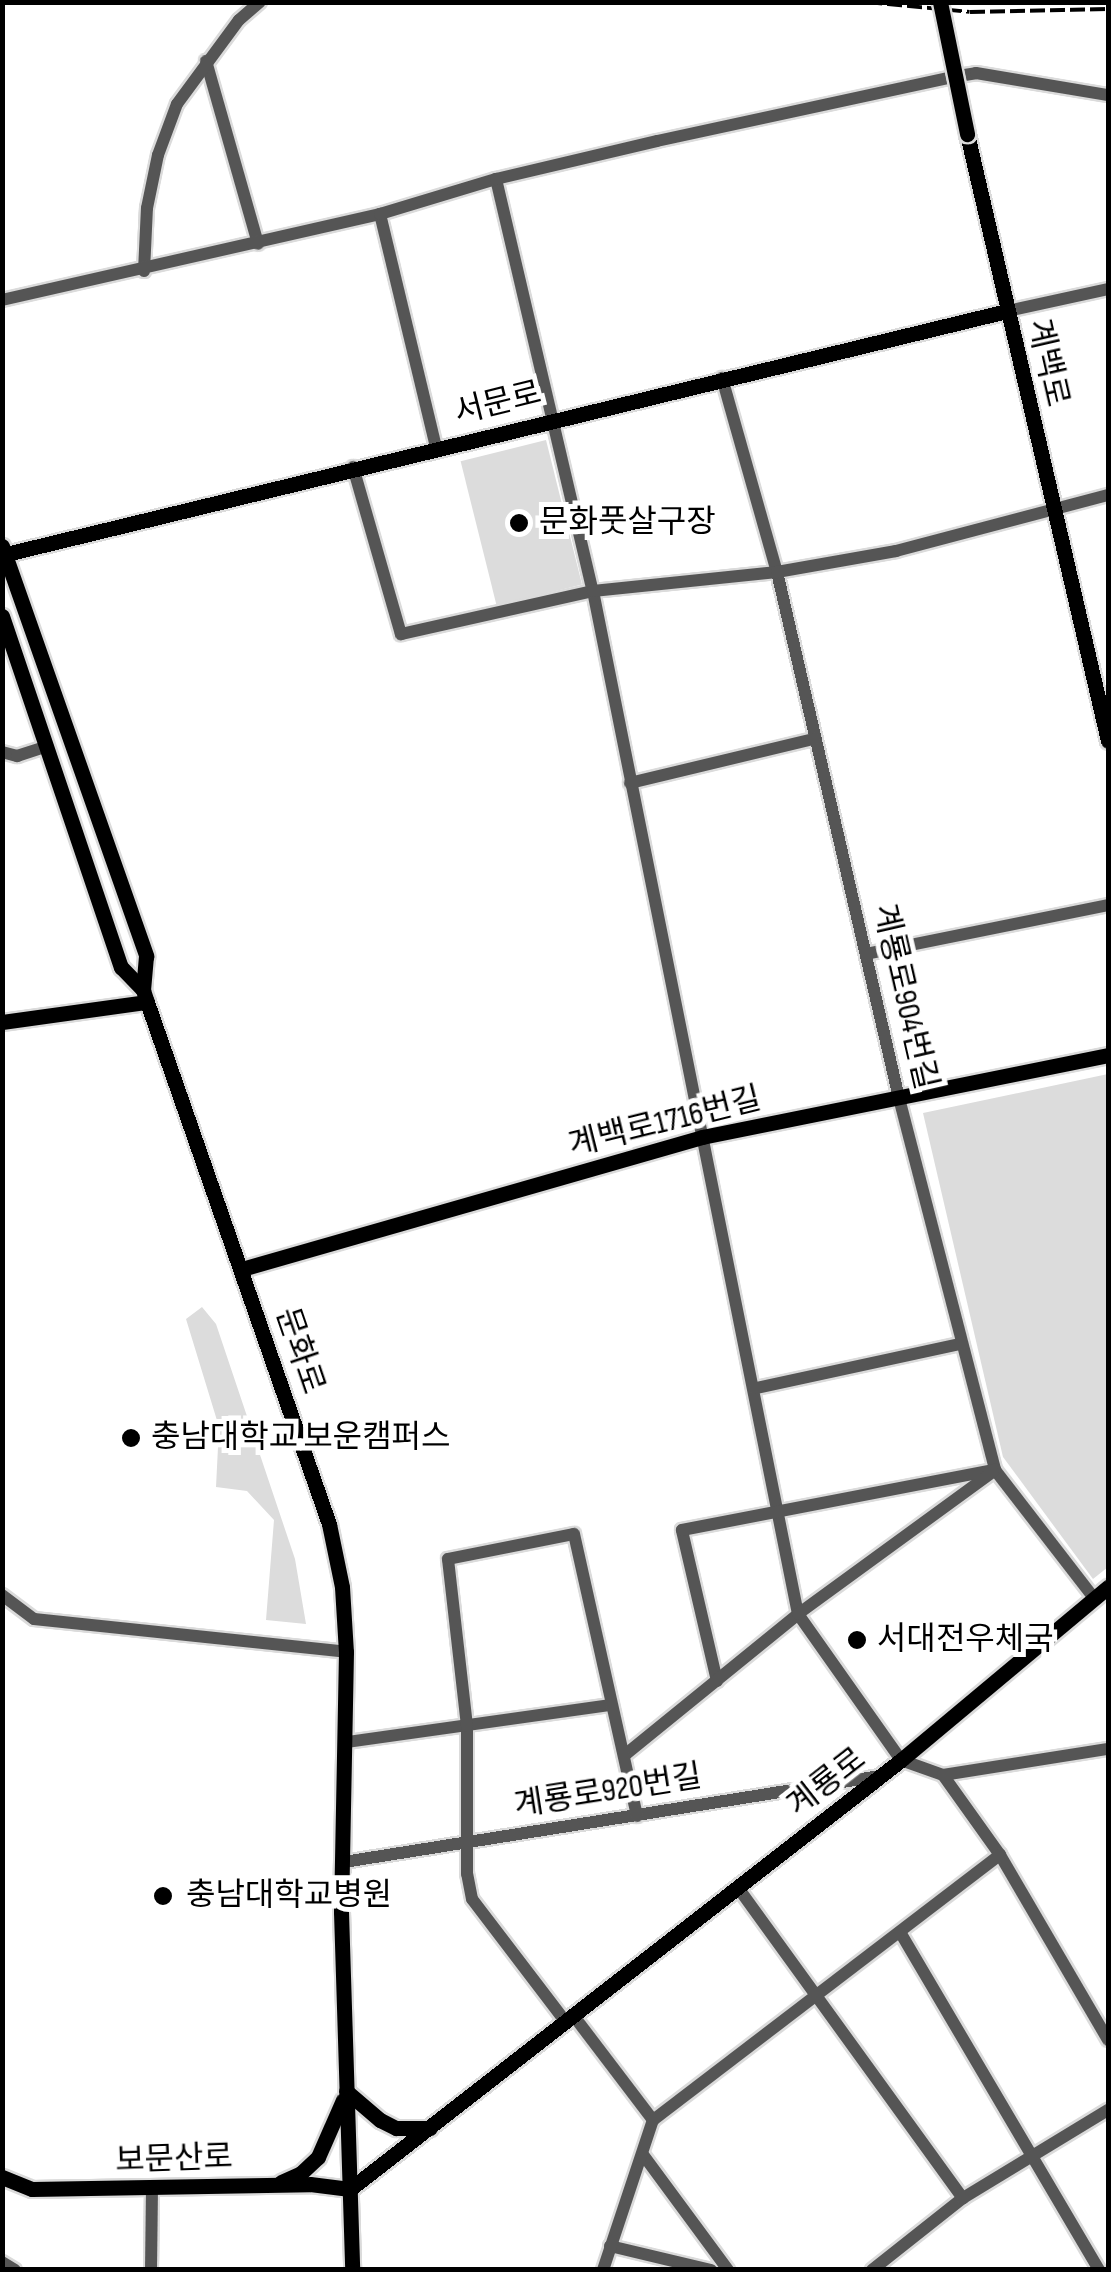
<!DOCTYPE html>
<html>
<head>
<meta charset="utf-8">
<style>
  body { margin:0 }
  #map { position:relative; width:1111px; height:2272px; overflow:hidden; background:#fff; font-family:"Sofia Sans Condensed","Noto Sans KR",sans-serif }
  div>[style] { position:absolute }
  .green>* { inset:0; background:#dcdcdc; transform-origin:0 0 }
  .roads { filter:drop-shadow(2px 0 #dbdbdb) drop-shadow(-2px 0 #dbdbdb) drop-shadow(0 2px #dbdbdb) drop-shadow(0 -2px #dbdbdb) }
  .minor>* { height:12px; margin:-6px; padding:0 6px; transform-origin:6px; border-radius:6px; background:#555 }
  .major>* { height:15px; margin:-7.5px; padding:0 7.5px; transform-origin:7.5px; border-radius:7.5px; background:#000 }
  .rail>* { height:4px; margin-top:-2px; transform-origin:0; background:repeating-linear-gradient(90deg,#000 0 15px,transparent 0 20px) }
  .bridges { filter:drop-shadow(2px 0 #dbdbdb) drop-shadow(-2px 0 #dbdbdb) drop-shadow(0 2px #dbdbdb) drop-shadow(0 -2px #dbdbdb) }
  .major-bridge>* { height:15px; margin:-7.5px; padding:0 7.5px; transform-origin:7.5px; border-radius:7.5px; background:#000 }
  .dots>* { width:28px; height:28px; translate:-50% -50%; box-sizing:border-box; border:5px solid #fff; border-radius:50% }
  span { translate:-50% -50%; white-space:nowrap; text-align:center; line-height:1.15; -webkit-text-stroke:10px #fff; paint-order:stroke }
  .street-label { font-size:32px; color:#000 }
  .poi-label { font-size:32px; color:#000 }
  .left { translate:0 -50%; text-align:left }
  .frame { position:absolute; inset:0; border:5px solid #000; pointer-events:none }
</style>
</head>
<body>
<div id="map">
  <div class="green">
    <div style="left:546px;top:440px;width:149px;height:88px;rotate:76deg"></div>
    <div style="clip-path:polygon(1108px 1074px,1108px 1567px,1093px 1579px,1003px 1457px,923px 1113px)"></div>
    <div style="clip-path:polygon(202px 1307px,216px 1324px,295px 1559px,306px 1624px,266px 1620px,274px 1520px,247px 1491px,216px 1487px,219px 1427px,186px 1319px)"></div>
  </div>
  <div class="roads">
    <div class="minor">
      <div style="left:206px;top:61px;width:190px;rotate:74.1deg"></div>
      <div style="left:496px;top:179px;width:423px;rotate:76.8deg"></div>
      <div style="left:593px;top:591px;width:1043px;rotate:78.67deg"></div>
      <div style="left:798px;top:1614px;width:179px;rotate:54.8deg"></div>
      <div style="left:901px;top:1760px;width:45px;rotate:19.7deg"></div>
      <div style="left:943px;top:1775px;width:98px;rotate:54.5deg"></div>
      <div style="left:1000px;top:1855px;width:214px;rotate:59.7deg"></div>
      <div style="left:380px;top:214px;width:240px;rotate:76.5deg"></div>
      <div style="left:144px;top:271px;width:63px;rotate:-87.3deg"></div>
      <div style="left:147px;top:208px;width:54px;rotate:-78.3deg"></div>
      <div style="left:158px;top:155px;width:54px;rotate:-69.6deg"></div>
      <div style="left:177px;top:104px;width:104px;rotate:-53.6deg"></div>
      <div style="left:239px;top:20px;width:28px;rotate:-41deg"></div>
      <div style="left:2px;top:300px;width:388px;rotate:-12.8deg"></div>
      <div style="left:380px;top:214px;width:121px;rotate:-16.8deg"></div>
      <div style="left:496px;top:179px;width:165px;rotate:-13.3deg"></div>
      <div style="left:657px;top:141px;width:302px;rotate:-12.2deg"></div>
      <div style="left:952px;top:77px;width:24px;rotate:-9deg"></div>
      <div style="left:976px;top:73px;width:134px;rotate:9.5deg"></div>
      <div style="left:1007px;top:311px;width:103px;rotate:-12.3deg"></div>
      <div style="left:722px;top:378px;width:202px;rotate:74.2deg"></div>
      <div style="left:777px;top:572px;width:540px;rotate:76.94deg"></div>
      <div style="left:899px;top:1098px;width:384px;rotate:75.5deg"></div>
      <div style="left:995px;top:1470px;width:162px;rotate:52.3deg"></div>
      <div style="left:353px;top:467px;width:174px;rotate:74deg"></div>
      <div style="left:401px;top:634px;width:197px;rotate:-12.6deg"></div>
      <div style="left:593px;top:591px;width:185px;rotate:-5.9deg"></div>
      <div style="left:777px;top:572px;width:121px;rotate:-10deg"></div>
      <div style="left:896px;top:551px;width:219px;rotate:-14.8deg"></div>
      <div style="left:2px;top:752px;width:16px;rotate:15deg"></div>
      <div style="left:17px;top:756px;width:32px;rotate:-18deg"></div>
      <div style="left:630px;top:783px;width:188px;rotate:-13.5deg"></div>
      <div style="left:866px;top:954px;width:247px;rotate:-11.4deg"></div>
      <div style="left:756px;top:1388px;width:209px;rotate:-12.2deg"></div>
      <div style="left:2px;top:1595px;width:40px;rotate:37deg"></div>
      <div style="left:34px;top:1619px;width:314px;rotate:6deg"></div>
      <div style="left:717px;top:1681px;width:155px;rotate:-103.1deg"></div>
      <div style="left:682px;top:1530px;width:319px;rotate:-10.9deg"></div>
      <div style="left:347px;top:1742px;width:266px;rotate:-8deg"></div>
      <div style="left:626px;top:1754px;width:222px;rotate:-39.1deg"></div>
      <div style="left:798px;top:1614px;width:241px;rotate:-36.1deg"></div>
      <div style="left:943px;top:1775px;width:167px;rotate:-9deg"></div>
      <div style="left:344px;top:1862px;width:543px;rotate:-9.12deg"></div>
      <div style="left:739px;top:1889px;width:382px;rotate:54.1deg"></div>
      <div style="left:900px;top:1932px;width:392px;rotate:59.5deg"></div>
      <div style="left:573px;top:2015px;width:132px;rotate:52.7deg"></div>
      <div style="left:565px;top:2021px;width:153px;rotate:-127.3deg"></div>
      <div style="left:472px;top:1899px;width:25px;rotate:-101deg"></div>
      <div style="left:467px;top:1874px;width:148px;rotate:-90deg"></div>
      <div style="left:467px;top:1726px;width:168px;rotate:-96.5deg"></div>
      <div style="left:448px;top:1559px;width:128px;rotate:-11.2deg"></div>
      <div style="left:574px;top:1534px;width:289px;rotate:77.4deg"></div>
      <div style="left:644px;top:2156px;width:142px;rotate:53.6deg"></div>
      <div style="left:610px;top:2246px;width:104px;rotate:13.4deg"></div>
      <div style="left:2px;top:2262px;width:15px;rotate:32deg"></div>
      <div style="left:151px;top:2270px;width:82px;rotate:-89.3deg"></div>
      <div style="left:603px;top:2270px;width:158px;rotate:-71.6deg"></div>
      <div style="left:653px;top:2120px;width:437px;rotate:-37.4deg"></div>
      <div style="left:872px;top:2270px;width:116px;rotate:-38.4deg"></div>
      <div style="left:963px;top:2198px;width:170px;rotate:-31.3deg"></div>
    </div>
    <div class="major">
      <div style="left:967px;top:134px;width:623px;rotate:76.92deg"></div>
      <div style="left:2px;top:546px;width:435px;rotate:70.6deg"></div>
      <div style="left:146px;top:956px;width:34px;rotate:95deg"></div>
      <div style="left:2px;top:555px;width:1034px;rotate:-13.65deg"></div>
      <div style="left:2px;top:616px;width:371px;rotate:71.3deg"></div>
      <div style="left:121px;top:967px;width:32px;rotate:46deg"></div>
      <div style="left:143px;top:990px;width:13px;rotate:72deg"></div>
      <div style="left:147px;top:1002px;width:553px;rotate:70.78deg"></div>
      <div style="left:329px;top:1524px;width:64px;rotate:78.3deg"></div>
      <div style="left:342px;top:1587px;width:65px;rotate:86.5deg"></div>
      <div style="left:346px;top:1652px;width:260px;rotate:91.1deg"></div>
      <div style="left:341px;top:1912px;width:358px;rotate:88.2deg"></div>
      <div style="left:2px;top:1022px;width:146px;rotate:-7.9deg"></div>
      <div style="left:242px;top:1269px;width:479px;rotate:-16deg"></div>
      <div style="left:702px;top:1137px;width:414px;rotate:-11.4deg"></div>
      <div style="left:346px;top:2091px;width:45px;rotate:40.5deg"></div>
      <div style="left:380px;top:2120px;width:18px;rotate:27deg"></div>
      <div style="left:396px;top:2128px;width:34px"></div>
      <div style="left:2px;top:2177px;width:32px;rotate:22deg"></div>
      <div style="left:32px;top:2189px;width:278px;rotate:-1deg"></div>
      <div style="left:310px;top:2184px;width:40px;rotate:7.1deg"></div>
      <div style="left:281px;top:2182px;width:22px;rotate:-24deg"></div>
      <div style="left:301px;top:2173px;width:23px;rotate:-43deg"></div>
      <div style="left:318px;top:2157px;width:62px;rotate:-66.3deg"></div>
      <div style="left:350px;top:2189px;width:698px;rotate:-37.9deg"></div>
      <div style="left:901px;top:1760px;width:270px;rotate:-39.9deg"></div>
    </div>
  </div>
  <div class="rail">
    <div style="left:867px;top:2px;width:103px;rotate:5.5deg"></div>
    <div style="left:970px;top:12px;width:138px;rotate:-1.2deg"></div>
  </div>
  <div class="bridges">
    <div class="major-bridge">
      <div style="left:940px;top:2px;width:135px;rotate:78.4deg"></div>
    </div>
  </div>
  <div class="dots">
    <div style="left:519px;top:523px;background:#000"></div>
    <div style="left:131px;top:1438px;background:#000"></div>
    <div style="left:857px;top:1640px;background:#000"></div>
    <div style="left:163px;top:1896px;background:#000"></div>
  </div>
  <div class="street-label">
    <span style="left:1047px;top:363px;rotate:77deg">계백로</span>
    <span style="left:498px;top:404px;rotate:-14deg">서문로</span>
    <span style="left:904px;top:997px;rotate:77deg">계룡로904번길</span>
    <span style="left:665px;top:1123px;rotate:-14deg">계백로1716번길</span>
    <span style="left:299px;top:1351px;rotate:71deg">문화로</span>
    <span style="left:827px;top:1783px;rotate:-38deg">계룡로</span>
    <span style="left:608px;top:1792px;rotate:-9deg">계룡로920번길</span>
    <span style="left:174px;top:2160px;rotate:-2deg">보문산로</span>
  </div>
  <div class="poi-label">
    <span class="left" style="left:539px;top:523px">문화풋살구장</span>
    <span class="left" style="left:151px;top:1438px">충남대학교 보운캠퍼스</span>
    <span class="left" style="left:877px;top:1640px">서대전우체국</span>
    <span class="left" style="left:186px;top:1896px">충남대학교병원</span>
  </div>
  <div class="frame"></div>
</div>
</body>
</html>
